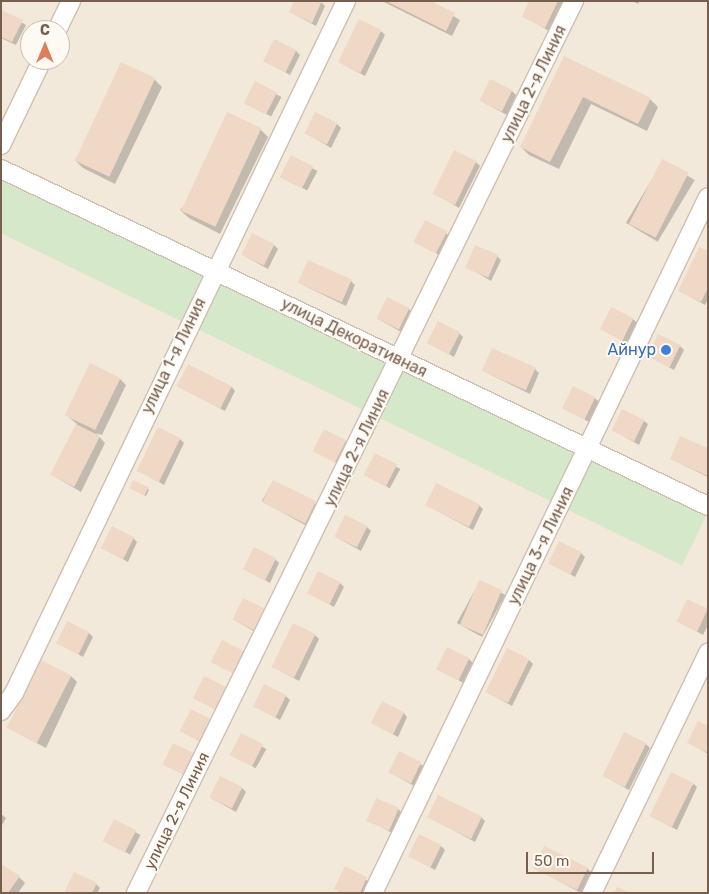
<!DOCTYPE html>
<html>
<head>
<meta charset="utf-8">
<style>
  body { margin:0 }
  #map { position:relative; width:709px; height:894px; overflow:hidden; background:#fcf6ec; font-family:Rubik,sans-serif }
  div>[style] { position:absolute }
  .residential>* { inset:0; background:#f3e9db }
  .green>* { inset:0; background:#d5e9ca; transform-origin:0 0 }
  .shadow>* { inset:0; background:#0003; transform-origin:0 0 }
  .building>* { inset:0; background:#efd8c5; transform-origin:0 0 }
  .roads { filter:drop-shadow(1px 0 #cebfb1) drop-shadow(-1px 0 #cebfb1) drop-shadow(0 1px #cebfb1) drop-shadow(0 -1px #cebfb1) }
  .minor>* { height:18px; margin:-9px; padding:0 9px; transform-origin:9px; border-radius:9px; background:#fff }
  .dots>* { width:14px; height:14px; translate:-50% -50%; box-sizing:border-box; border:2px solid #fefaf3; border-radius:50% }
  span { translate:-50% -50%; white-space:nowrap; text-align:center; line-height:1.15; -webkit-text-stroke:4px #fefaf3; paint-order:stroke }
  .street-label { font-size:16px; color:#765f4f }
  .shop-label { font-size:16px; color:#366cbe }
  .right { translate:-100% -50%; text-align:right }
  .frame { position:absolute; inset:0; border:2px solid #765f4f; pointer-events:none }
  .north { position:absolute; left:20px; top:20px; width:50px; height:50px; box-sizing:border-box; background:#fefaf3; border:1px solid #c8bcb1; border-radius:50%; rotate:0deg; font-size:14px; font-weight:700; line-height:20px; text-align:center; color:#765f4f }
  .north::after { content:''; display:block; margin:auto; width:18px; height:22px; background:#dd7e5a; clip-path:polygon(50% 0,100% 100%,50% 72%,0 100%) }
  .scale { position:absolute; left:526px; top:852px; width:128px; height:22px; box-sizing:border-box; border:2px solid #765f4f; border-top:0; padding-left:6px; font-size:15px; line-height:18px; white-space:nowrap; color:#765f4f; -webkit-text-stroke:4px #fefaf3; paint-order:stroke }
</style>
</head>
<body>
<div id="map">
  <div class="residential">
    <div style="clip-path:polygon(evenodd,1px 1px,708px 1px,708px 893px,1px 893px,1px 1px,30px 30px,60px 30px,60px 60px,30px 60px,30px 30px)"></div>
  </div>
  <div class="green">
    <div style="left:1px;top:171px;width:785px;height:56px;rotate:26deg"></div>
  </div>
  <div class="shadow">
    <div style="clip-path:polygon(382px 1px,428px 1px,460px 20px,452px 36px)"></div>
    <div style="clip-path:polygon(531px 1px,563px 1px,549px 31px,523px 16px)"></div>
    <div style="clip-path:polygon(632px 1px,640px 1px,638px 4px)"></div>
    <div style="clip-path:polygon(321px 2px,325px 6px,316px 26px,290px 12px)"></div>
    <div style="clip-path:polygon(1px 11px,26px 25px,16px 45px,1px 38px)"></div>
    <div style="clip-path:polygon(381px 31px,385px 35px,365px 76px,339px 62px)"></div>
    <div style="clip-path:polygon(296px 51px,300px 55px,290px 75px,265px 61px)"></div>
    <div style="clip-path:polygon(565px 58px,650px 99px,658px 107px,647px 131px,591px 104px,559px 169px,529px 155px,521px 147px)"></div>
    <div style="clip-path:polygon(154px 79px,162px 87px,115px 184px,83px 168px,75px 160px)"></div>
    <div style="left:255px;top:83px;width:30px;height:22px;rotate:28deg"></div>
    <div style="clip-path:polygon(512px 91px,516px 95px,507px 115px,481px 101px)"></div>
    <div style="clip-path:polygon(337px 124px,341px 128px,331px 148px,306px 133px)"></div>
    <div style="clip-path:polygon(260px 129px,268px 137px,220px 234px,189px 218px,180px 210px)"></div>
    <div style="left:291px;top:157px;width:30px;height:22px;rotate:28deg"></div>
    <div style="left:663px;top:161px;width:37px;height:72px;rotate:31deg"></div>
    <div style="clip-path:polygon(476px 162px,480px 166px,459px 208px,434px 193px)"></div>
    <div style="left:425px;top:222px;width:29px;height:22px;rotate:29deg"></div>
    <div style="clip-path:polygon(274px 245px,278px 249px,268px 269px,243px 255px)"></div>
    <div style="clip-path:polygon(708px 253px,708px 299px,705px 305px,680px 291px)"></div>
    <div style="clip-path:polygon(497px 256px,501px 260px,491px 281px,466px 266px)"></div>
    <div style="clip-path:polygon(351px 281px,355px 285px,346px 306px,299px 283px)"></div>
    <div style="clip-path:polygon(409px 309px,413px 313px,403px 333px,378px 319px)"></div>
    <div style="clip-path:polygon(633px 319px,637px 323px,627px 343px,602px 329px)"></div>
    <div style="clip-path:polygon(459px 333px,463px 337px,454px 357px,428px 342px)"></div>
    <div style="clip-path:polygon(680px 346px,684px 350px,674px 370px,649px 356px)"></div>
    <div style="clip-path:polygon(535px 369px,539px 373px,530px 394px,483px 371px)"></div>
    <div style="clip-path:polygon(120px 379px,126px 385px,102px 435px,96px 433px,105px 443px,81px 492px,52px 475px,77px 424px,66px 415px)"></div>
    <div style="clip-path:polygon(179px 387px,232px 387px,235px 391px,225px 411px)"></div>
    <div style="clip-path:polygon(595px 398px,599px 402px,589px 422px,564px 408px)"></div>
    <div style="clip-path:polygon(644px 421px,648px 424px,639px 445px,613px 430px)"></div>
    <div style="clip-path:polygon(180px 439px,184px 443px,164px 485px,138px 470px)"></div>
    <div style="clip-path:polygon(346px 441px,349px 445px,340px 465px,314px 450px)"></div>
    <div style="clip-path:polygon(708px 450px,708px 477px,671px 459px)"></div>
    <div style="left:375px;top:455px;width:29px;height:22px;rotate:29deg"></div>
    <div style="left:273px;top:481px;width:52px;height:23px;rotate:29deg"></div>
    <div style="clip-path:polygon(130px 488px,147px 488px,149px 490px,146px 496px)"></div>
    <div style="clip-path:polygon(426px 505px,479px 505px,483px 509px,473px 530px)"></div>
    <div style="clip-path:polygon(367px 527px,371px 531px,361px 551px,336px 537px)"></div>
    <div style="clip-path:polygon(133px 538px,137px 542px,128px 562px,102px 548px)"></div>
    <div style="clip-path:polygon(581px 553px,585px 557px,575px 577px,550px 563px)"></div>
    <div style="clip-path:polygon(275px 559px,279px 563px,270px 583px,244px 569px)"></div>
    <div style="left:480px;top:581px;width:29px;height:48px;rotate:29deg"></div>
    <div style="clip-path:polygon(340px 583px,344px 587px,334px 607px,309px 593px)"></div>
    <div style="clip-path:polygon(244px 600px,259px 634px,234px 620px)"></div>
    <div style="clip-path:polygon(687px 601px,708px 610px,708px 625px,703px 635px,678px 621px)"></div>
    <div style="clip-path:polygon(89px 633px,93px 637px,83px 657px,58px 643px)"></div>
    <div style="clip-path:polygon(315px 635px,319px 639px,299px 681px,273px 667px)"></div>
    <div style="clip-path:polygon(243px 652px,247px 656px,238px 676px,212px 661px)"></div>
    <div style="clip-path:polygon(469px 659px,473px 663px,463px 683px,438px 668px)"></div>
    <div style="clip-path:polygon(529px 660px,533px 664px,512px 706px,487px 692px)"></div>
    <div style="clip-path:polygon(71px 676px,77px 682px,46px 748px,10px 729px)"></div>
    <div style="clip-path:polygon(226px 688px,230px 692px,220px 712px,195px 698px)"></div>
    <div style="clip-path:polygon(286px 696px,290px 700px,280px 720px,255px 706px)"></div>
    <div style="clip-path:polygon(191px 711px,207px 745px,182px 731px)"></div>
    <div style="clip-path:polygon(404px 713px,407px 717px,398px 737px,372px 723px)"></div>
    <div style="clip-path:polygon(708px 727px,708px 754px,689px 742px)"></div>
    <div style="left:241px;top:735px;width:29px;height:22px;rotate:29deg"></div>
    <div style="clip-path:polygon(646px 744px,650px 748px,629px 790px,604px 776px)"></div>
    <div style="left:400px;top:753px;width:29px;height:22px;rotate:29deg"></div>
    <div style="clip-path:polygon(694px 784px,697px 787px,677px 830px,651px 816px)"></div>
    <div style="clip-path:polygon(242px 788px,246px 792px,236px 812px,211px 798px)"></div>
    <div style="clip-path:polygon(398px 809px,402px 813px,392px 833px,367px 819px)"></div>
    <div style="clip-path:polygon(1px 814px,6px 818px,1px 827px)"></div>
    <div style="clip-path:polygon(429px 817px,481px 817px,485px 821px,475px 842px)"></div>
    <div style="left:114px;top:821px;width:30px;height:22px;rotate:28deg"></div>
    <div style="clip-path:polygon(441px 846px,445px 850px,435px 870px,410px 856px)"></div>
    <div style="clip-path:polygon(345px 868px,370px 882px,365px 893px,341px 893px,335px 888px)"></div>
    <div style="clip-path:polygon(535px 868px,587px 868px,591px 872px,581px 893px)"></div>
    <div style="clip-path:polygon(19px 877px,25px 883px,18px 893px,1px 893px)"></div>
    <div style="clip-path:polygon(96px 884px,100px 888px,97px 893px,65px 893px)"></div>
  </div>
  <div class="building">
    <div style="clip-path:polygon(294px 1px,322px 1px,312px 23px,289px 12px)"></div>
    <div style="clip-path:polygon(386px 1px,431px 1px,455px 13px,446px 31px)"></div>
    <div style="clip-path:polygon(529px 1px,558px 1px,545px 28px,522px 17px)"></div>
    <div style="clip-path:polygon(1px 10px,23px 20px,12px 42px,1px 37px)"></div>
    <div style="left:359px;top:19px;width:25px;height:48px;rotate:26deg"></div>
    <div style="left:274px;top:39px;width:25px;height:25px;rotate:26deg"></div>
    <div style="clip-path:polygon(564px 56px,651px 98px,638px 124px,583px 97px,550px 162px,520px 147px)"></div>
    <div style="left:121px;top:62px;width:38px;height:109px;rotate:25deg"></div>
    <div style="left:490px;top:79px;width:25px;height:24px;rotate:26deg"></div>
    <div style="left:255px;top:81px;width:25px;height:25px;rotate:27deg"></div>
    <div style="left:227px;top:112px;width:38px;height:109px;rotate:25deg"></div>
    <div style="left:315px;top:112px;width:25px;height:24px;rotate:26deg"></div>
    <div style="left:454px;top:150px;width:25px;height:49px;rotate:26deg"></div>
    <div style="left:291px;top:155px;width:25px;height:25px;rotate:27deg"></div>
    <div style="left:662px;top:159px;width:30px;height:73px;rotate:27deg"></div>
    <div style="left:425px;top:220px;width:25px;height:25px;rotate:27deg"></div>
    <div style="left:252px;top:233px;width:25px;height:24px;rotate:26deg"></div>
    <div style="left:475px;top:245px;width:25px;height:25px;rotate:23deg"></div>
    <div style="clip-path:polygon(699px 247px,708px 251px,708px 288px,701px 302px,678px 291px)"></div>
    <div style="left:308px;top:260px;width:48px;height:25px;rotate:24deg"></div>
    <div style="left:387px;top:297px;width:25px;height:24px;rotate:26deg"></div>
    <div style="left:611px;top:307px;width:25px;height:25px;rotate:26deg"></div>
    <div style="left:438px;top:321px;width:25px;height:25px;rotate:27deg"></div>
    <div style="left:658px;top:334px;width:25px;height:25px;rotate:26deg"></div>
    <div style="left:492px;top:348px;width:48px;height:25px;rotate:24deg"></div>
    <div style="left:90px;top:363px;width:34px;height:58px;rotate:26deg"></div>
    <div style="left:188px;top:364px;width:49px;height:25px;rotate:27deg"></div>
    <div style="left:573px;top:386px;width:25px;height:25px;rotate:26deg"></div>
    <div style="left:622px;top:409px;width:25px;height:24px;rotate:26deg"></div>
    <div style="left:76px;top:424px;width:27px;height:57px;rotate:27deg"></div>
    <div style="left:158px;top:427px;width:25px;height:49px;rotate:26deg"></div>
    <div style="left:324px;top:429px;width:25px;height:25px;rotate:27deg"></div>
    <div style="clip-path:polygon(680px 436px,708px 448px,708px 476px,670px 459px)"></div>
    <div style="left:375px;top:453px;width:25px;height:25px;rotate:27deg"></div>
    <div style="left:133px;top:480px;width:17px;height:9px;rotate:25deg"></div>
    <div style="left:273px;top:480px;width:48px;height:25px;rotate:26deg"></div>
    <div style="left:436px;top:483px;width:49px;height:25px;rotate:26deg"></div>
    <div style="left:345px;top:515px;width:25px;height:24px;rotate:26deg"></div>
    <div style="left:112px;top:526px;width:25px;height:25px;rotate:27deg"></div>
    <div style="left:559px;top:541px;width:25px;height:25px;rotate:26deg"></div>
    <div style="left:254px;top:547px;width:25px;height:25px;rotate:27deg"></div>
    <div style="left:318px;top:571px;width:25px;height:25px;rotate:26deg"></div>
    <div style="left:479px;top:580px;width:25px;height:49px;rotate:23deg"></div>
    <div style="left:243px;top:598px;width:25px;height:24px;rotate:26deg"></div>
    <div style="left:687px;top:599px;width:23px;height:25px;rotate:25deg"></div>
    <div style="left:67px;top:621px;width:25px;height:25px;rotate:26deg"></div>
    <div style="left:293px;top:623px;width:25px;height:49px;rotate:26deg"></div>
    <div style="left:222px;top:640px;width:25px;height:25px;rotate:27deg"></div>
    <div style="left:447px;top:647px;width:25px;height:25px;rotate:26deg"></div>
    <div style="left:507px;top:648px;width:25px;height:49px;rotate:26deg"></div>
    <div style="left:41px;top:660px;width:34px;height:76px;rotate:27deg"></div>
    <div style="left:204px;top:676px;width:25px;height:25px;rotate:26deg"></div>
    <div style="left:264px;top:684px;width:25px;height:25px;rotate:26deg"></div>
    <div style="left:382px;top:701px;width:25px;height:25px;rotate:27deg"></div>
    <div style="left:191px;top:709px;width:25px;height:25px;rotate:27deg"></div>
    <div style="clip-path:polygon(698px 721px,708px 726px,708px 753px,687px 743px)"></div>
    <div style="left:624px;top:732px;width:25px;height:49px;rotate:26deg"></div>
    <div style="left:241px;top:733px;width:25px;height:25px;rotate:27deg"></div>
    <div style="left:173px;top:743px;width:25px;height:24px;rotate:26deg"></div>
    <div style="left:399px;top:751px;width:25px;height:24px;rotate:26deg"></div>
    <div style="left:671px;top:772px;width:25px;height:49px;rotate:26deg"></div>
    <div style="left:220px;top:776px;width:25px;height:24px;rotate:26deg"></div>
    <div style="left:438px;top:795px;width:49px;height:25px;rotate:26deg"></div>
    <div style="left:376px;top:798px;width:25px;height:25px;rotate:23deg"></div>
    <div style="left:114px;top:819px;width:25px;height:25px;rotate:27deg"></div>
    <div style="left:419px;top:834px;width:25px;height:25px;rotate:26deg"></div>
    <div style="left:544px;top:846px;width:49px;height:25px;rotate:26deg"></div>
    <div style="clip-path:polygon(1px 864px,20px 876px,8px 893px,1px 893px)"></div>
    <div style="clip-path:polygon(345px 866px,367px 877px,360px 893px,343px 893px,334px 889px)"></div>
    <div style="clip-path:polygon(74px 872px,97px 883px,92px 893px,64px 893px)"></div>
    <div style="clip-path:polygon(617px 887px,630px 893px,614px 893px)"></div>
  </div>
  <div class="roads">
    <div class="minor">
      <div style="left:57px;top:30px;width:32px;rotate:-64deg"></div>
      <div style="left:1px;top:145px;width:94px;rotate:-64.2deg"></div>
      <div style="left:1px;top:169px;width:783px;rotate:25.49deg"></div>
      <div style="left:1px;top:711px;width:22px;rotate:-54deg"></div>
      <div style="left:14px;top:693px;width:768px;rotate:-64.37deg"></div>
      <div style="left:136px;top:893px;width:994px;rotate:-63.85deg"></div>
      <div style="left:373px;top:893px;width:772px;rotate:-64.3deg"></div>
      <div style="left:592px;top:893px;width:267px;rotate:-64.2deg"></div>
    </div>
  </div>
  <div class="dots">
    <div style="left:666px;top:350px;background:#3f7fe0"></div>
  </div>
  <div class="street-label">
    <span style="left:534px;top:84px;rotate:-64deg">улица 2-я Линия</span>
    <span style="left:354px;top:338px;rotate:26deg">улица Декоративная</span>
    <span style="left:174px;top:356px;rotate:-64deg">улица 1-я Линия</span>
    <span style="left:357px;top:448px;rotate:-64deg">улица 2-я Линия</span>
    <span style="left:541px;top:546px;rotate:-64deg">улица 3-я Линия</span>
    <span style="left:177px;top:811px;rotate:-64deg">улица 2-я Линия</span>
  </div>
  <div class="shop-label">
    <span class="right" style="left:656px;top:350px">Айнур</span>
  </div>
  <div class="frame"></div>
  <div class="north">С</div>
  <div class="scale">50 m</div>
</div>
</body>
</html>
